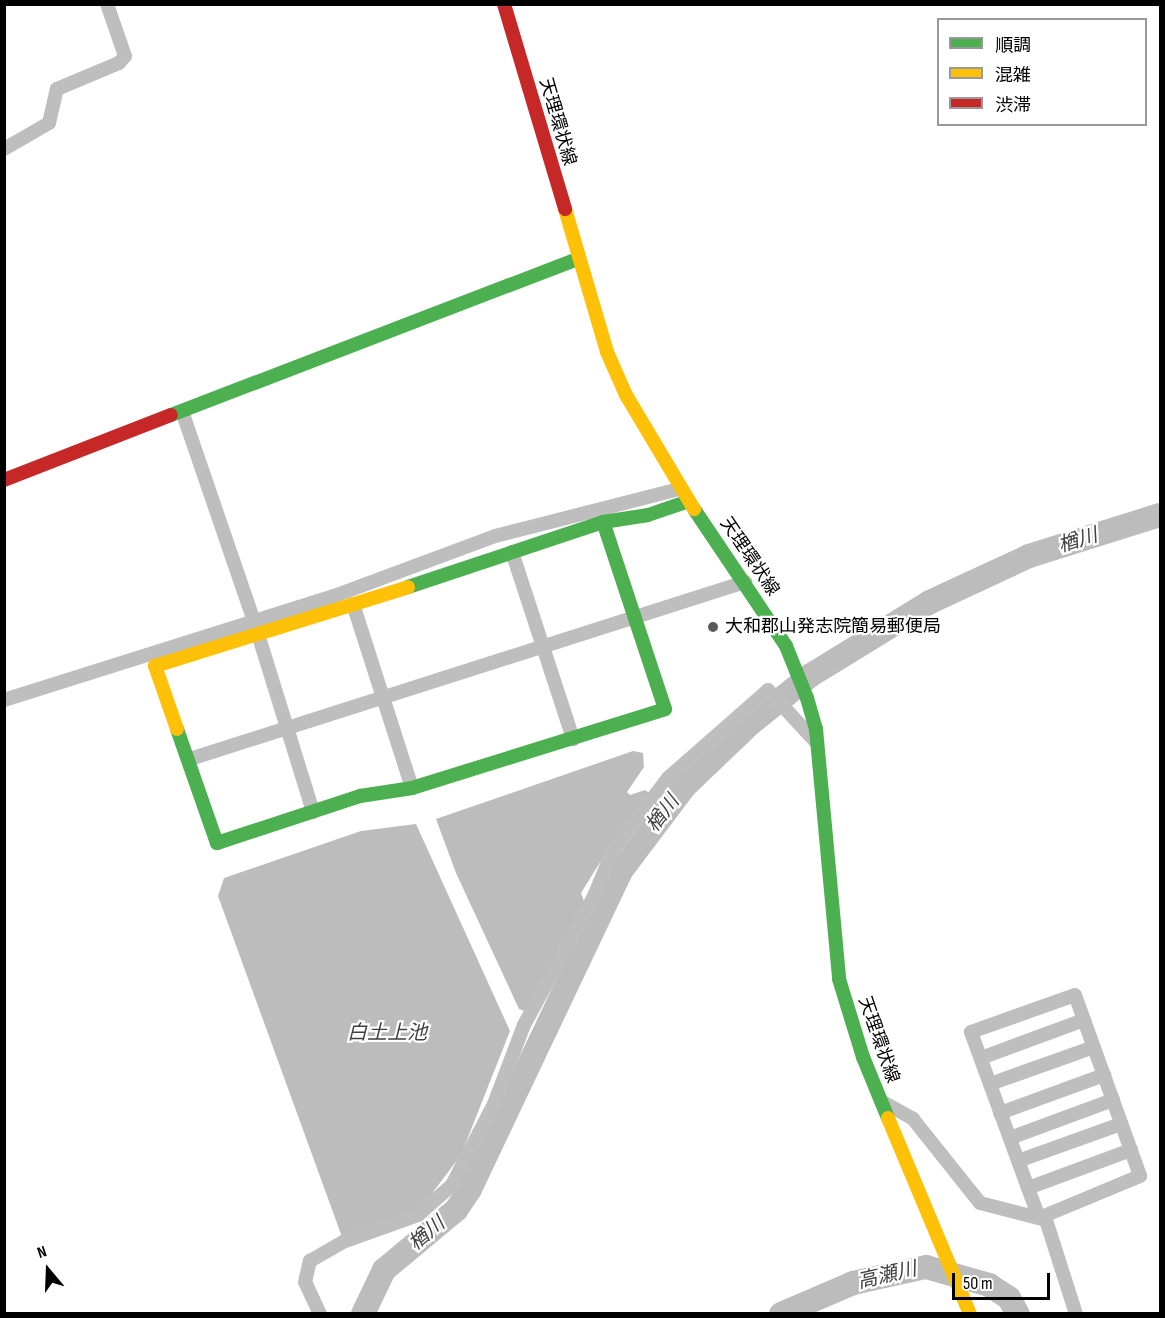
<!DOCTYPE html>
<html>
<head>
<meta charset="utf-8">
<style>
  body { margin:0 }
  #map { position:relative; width:1165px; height:1318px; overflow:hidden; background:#fff; font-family:"Sofia Sans Condensed","Noto Sans JP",sans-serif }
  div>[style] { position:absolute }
  .water>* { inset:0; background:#bcbcbc }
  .river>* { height:24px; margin:-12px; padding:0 12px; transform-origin:12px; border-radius:12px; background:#bcbcbc }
  .street>* { height:14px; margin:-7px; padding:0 7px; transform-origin:7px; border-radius:7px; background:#bebebe }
  .fast>* { height:14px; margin:-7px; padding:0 7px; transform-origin:7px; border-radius:7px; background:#4caf50 }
  .slow>* { height:14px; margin:-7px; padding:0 7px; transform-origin:7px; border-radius:7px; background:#ffc107 }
  .jam>* { height:14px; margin:-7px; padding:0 7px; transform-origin:7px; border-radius:7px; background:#c62828 }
  .dots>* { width:16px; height:16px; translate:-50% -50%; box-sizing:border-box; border:3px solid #fff; border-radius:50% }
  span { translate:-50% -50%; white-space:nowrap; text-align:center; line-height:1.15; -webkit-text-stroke:4.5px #fff; paint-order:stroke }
  .street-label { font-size:18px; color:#000 }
  .poi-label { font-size:18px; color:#000 }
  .left { translate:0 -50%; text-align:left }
  .water-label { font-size:20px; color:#414141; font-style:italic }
  .frame { position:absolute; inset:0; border:6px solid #000; pointer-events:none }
  .legend { position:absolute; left:937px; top:18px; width:210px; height:108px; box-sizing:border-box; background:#fff; border:2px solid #999; margin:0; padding:8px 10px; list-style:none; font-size:18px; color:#000 }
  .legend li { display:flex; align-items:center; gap:12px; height:30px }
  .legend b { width:30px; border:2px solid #999 }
  .north { position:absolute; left:18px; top:1240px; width:60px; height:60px; -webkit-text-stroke:4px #fff; paint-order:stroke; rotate:341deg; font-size:16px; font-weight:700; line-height:24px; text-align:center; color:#000 }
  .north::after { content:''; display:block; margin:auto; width:21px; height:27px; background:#000; clip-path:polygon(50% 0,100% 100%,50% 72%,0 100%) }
  .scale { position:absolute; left:952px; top:1273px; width:98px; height:27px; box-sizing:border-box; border:3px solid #000; border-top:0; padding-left:8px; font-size:18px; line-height:21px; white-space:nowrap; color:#000; -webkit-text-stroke:4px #fff; paint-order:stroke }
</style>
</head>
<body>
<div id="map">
  <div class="water">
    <div style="clip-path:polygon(633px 751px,643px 753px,644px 767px,627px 792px,630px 795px,645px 790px,651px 794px,617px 835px,581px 893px,585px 904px,530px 1013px,519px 1009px,456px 873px,436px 819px)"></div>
    <div style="clip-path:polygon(416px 824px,510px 1031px,461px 1155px,421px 1208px,342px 1237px,218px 896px,224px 878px,361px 831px)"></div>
  </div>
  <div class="river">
    <div style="left:363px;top:1314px;width:49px;rotate:-64.5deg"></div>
    <div style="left:384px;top:1270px;width:94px;rotate:-39.8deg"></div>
    <div style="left:456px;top:1210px;width:25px;rotate:-56deg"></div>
    <div style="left:470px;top:1189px;width:352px;rotate:-64.6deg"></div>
    <div style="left:621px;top:871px;width:106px;rotate:-53deg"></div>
    <div style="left:685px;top:786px;width:90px;rotate:-43.6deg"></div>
    <div style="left:750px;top:724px;width:78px;rotate:-38.8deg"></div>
    <div style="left:811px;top:675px;width:140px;rotate:-31.5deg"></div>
    <div style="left:930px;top:602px;width:109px;rotate:-24.9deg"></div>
    <div style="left:1029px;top:556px;width:137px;rotate:-17.4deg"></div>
    <div style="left:781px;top:1314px;width:78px;rotate:-23.3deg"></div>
    <div style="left:853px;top:1283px;width:75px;rotate:-12.4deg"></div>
    <div style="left:926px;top:1267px;width:66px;rotate:15.9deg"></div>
    <div style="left:989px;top:1285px;width:24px;rotate:33deg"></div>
    <div style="left:1009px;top:1298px;width:18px;rotate:61deg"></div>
  </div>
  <div class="street">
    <div style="left:4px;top:149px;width:52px;rotate:-30deg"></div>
    <div style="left:49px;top:123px;width:35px;rotate:-77deg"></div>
    <div style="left:57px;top:89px;width:67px;rotate:-22.8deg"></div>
    <div style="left:119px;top:63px;width:9px;rotate:-49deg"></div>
    <div style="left:125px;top:56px;width:55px;rotate:-109.1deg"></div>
    <div style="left:182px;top:411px;width:222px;rotate:71.1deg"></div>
    <div style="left:254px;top:621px;width:200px;rotate:72.8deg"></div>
    <div style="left:512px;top:552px;width:197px;rotate:71.9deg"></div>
    <div style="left:353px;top:604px;width:193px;rotate:72.2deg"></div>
    <div style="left:4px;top:700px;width:346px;rotate:-17.5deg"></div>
    <div style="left:334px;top:596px;width:172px;rotate:-20.4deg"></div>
    <div style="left:495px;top:536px;width:191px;rotate:-14.3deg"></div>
    <div style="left:190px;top:759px;width:583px;rotate:-17.69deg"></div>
    <div style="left:1075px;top:995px;width:192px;rotate:70.2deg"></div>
    <div style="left:1140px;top:1176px;width:109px;rotate:157.4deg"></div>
    <div style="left:1039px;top:1218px;width:198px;rotate:-110.1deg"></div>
    <div style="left:971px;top:1032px;width:110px;rotate:-19.6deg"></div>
    <div style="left:981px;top:1058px;width:110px;rotate:-20.3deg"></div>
    <div style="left:990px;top:1084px;width:110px;rotate:-19.6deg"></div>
    <div style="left:881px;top:1101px;width:37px;rotate:29deg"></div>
    <div style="left:913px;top:1119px;width:107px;rotate:51.4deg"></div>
    <div style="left:980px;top:1203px;width:68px;rotate:14.4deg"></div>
    <div style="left:1046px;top:1220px;width:99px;rotate:72.3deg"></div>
    <div style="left:1000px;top:1113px;width:111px;rotate:-20.1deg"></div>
    <div style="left:1010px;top:1138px;width:110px;rotate:-20.3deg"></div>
    <div style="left:1018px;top:1161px;width:109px;rotate:-19.8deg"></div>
    <div style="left:1028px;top:1188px;width:110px;rotate:-20.3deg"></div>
    <div style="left:320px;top:1314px;width:35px;rotate:-115deg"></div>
    <div style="left:305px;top:1282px;width:22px;rotate:-77deg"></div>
    <div style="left:310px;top:1261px;width:38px;rotate:-30deg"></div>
    <div style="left:343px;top:1242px;width:80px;rotate:-19.8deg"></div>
    <div style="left:418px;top:1215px;width:45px;rotate:-41.4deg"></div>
    <div style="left:452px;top:1185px;width:91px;rotate:-62.6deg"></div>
    <div style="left:494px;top:1104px;width:85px;rotate:-69.2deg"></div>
    <div style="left:524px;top:1025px;width:149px;rotate:-61.5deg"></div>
    <div style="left:595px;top:894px;width:48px;rotate:-67.8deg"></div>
    <div style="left:613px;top:850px;width:91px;rotate:-52.6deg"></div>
    <div style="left:668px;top:778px;width:133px;rotate:-41.3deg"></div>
    <div style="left:768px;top:690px;width:71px;rotate:47.3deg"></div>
  </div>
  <div class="fast">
    <div style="left:171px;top:415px;width:435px;rotate:-21deg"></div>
    <div style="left:694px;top:509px;width:165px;rotate:56.1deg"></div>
    <div style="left:786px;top:646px;width:56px;rotate:68deg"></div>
    <div style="left:807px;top:698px;width:32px;rotate:74deg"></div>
    <div style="left:816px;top:729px;width:251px;rotate:84.7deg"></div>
    <div style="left:839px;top:979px;width:82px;rotate:72.9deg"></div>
    <div style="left:863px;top:1057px;width:66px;rotate:67.7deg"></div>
    <div style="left:408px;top:587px;width:206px;rotate:-18.4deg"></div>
    <div style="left:603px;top:522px;width:46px;rotate:-8.8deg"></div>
    <div style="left:648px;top:515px;width:43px;rotate:-18.9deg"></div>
    <div style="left:177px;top:729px;width:121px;rotate:70.7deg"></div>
    <div style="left:217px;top:843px;width:151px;rotate:-18.2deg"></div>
    <div style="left:360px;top:796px;width:53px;rotate:-8.7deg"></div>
    <div style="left:412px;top:788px;width:265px;rotate:-17.3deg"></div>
    <div style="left:665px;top:709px;width:197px;rotate:-108.3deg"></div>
  </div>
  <div class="slow">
    <div style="left:565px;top:209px;width:149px;rotate:73.6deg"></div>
    <div style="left:607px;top:352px;width:47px;rotate:66.2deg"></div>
    <div style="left:626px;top:395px;width:133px;rotate:59.2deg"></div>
    <div style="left:177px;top:729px;width:67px;rotate:-109.2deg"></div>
    <div style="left:155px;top:666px;width:265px;rotate:-17.3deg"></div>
    <div style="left:888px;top:1118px;width:212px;rotate:67.3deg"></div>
  </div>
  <div class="jam">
    <div style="left:504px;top:4px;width:214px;rotate:73.4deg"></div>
    <div style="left:4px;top:480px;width:179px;rotate:-21.3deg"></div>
  </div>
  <div class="dots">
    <div style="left:713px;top:627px;background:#595959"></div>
  </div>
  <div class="street-label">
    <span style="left:557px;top:122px;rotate:74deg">天理環状線</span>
    <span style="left:749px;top:557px;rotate:56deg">天理環状線</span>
    <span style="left:878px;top:1040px;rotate:71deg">天理環状線</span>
  </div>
  <div class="poi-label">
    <span class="left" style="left:725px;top:627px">大和郡山発志院簡易郵便局</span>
  </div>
  <div class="water-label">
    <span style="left:1078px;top:541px;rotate:-17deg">楢川</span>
    <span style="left:663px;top:814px;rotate:-53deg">楢川</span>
    <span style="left:387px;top:1033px">白土上池</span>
    <span style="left:427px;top:1234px;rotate:-40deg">楢川</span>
    <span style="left:887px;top:1276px;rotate:-13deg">高瀬川</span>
  </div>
  <div class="frame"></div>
  <ul class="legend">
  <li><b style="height:8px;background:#4caf50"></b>順調</li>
  <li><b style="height:8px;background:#ffc107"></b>混雑</li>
  <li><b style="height:8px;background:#c62828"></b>渋滞</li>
  </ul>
  <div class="north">N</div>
  <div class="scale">50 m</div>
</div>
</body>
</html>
